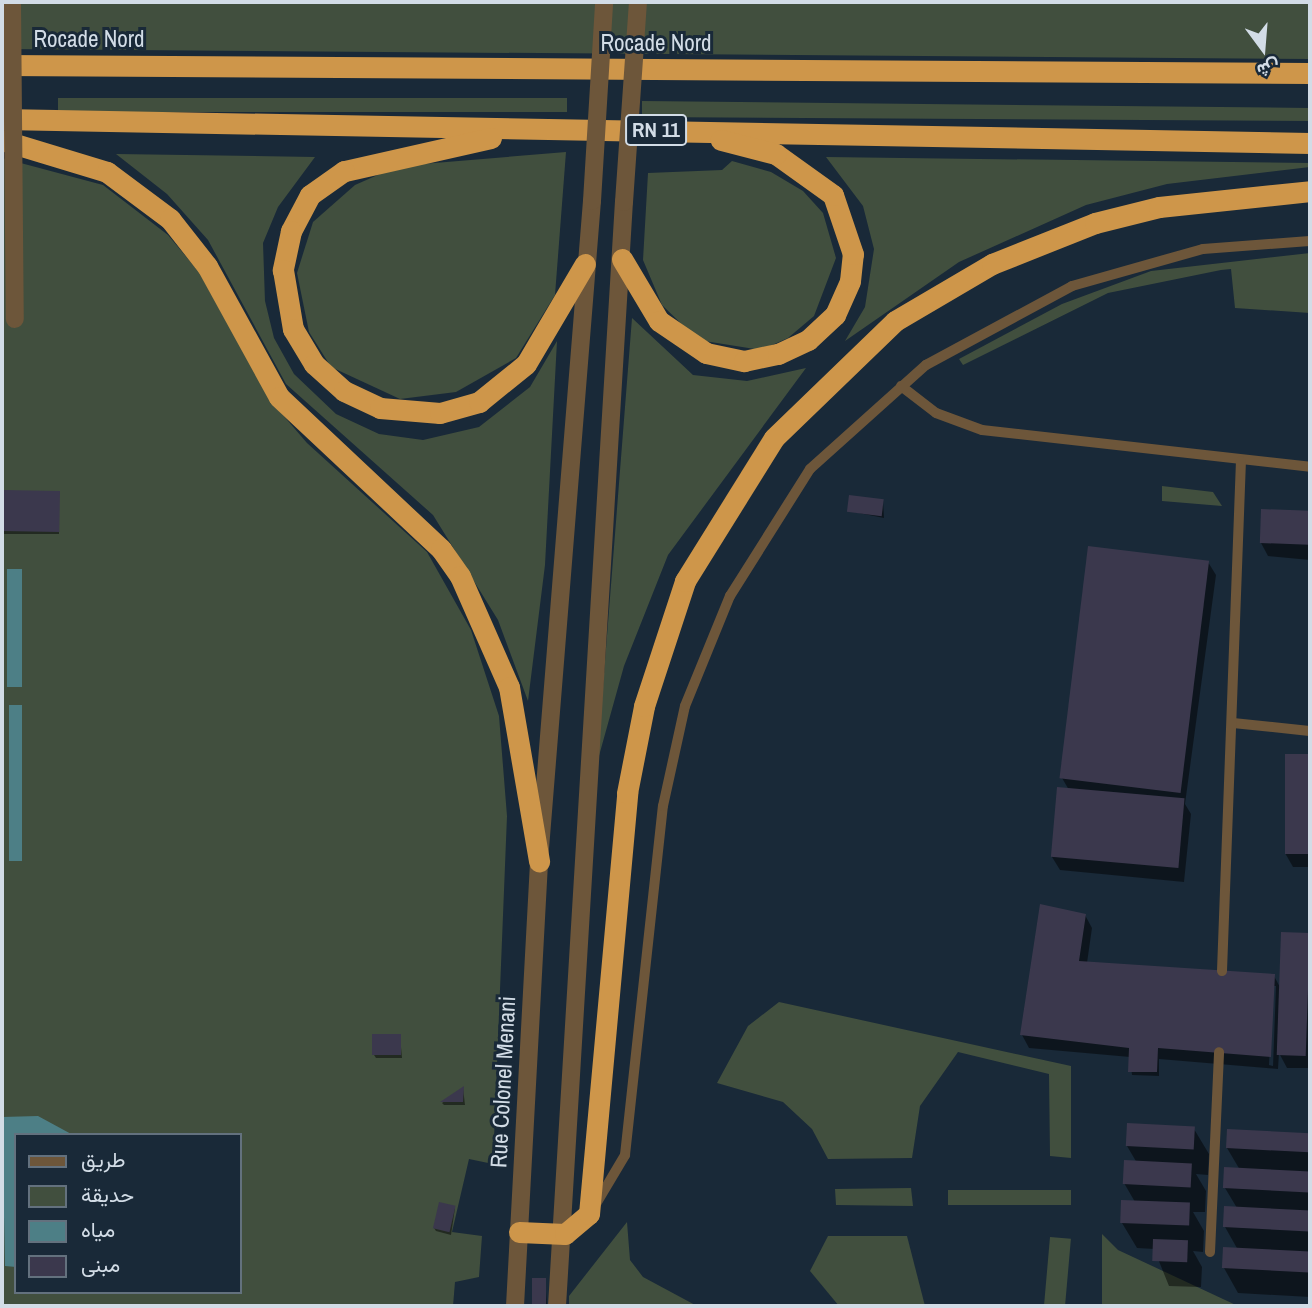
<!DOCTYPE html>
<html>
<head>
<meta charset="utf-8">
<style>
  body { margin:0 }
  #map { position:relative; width:1312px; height:1308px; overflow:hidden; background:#192938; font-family:"Archivo Narrow",Vazirmatn,sans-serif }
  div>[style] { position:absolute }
  .green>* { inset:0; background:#414f3e; transform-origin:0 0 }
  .water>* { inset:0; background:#4d7f86; transform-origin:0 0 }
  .shadow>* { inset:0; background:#0007; transform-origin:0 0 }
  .building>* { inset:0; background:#3b384d; transform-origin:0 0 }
  .service>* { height:10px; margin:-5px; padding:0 5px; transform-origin:5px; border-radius:5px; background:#6d563a }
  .tertiary>* { height:18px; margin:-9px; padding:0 9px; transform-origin:9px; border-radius:9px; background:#6d563a }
  .motorway>* { height:21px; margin:-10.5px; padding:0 10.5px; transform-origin:10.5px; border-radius:10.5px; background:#ce964a }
  .pedestrian-bridge>* { height:18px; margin:-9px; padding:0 9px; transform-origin:9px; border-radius:9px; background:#6d563a }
  .tertiary-bridge>* { height:18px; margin:-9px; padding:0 9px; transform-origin:9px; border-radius:9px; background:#6d563a }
  span { translate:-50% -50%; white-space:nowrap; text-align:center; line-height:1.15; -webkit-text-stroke:6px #192938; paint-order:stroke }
  .shield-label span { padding:2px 5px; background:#192938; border:2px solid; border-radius:5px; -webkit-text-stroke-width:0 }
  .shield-label { font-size:21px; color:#d2dce6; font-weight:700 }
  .street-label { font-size:23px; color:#d2dce6 }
  .frame { position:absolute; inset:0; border:4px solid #d2dce6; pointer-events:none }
  .legend { position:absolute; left:14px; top:1133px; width:228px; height:161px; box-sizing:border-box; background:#192938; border:2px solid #63717e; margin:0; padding:9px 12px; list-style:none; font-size:21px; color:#d2dce6 }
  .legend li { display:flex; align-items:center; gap:14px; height:35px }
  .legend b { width:35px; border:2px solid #63717e }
  .north { position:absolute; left:1228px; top:14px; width:70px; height:70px; -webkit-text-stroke:5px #192938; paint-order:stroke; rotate:164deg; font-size:19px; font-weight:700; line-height:28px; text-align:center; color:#d2dce6 }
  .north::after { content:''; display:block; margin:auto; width:24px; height:32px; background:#d2dce6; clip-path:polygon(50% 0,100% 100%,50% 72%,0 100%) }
</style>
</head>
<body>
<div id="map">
  <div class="green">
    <div style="clip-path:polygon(2px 2px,1310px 2px,1310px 59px,2px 49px)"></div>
    <div style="left:58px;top:98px;width:509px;height:14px"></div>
    <div style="clip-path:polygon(642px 101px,1310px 108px,1310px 121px,642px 117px)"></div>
    <div style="clip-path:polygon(566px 152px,555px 295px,516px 358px,456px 392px,400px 399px,331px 367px,309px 332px,297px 273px,313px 222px,355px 185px,398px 166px)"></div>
    <div style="clip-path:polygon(116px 154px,315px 157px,278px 207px,263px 243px,265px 301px,274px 338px,294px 374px,336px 414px,379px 434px,423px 440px,479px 427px,530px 387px,557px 341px,545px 565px,528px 701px,498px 620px,433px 515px,286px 384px,208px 240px,167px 194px)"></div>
    <div style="clip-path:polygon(826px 157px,1310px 163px,1310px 167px,1167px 184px,1086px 205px,959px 262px,845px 341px,865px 307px,874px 249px,863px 206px)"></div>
    <div style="clip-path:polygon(evenodd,2px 158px,103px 185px,168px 235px,199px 272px,270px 400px,307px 443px,427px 552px,471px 630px,499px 716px,507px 816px,493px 1164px,469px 1159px,452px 1232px,482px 1236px,479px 1277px,455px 1282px,453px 1306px,2px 1306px,2px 158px,16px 1135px,240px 1135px,240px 1292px,16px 1292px,16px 1135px)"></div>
    <div style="clip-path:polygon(732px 161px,771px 172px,803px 191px,823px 213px,836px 258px,814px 316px,788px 338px,761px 350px,698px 340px,662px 305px,643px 260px,648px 173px,722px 170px)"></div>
    <div style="clip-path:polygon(1310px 253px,1310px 313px,1235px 308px,1231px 269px,1221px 270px,1108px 293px,963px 365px,959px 359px,1062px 304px,1151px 271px)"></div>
    <div style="clip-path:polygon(632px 318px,693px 375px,747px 381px,806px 368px,668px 555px,624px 666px,597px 763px)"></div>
    <div style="clip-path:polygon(1162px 486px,1213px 492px,1222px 506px,1162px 501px)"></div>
    <div style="clip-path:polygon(779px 1002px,1071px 1066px,1071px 1158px,1050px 1156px,1049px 1074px,958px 1052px,920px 1106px,912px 1158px,828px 1159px,812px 1129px,783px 1102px,717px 1083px,748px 1026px)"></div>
    <div style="clip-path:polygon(911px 1188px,913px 1206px,836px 1205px,835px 1189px)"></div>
    <div style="left:948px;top:1190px;width:123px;height:15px"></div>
    <div style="clip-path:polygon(627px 1222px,630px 1260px,643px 1277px,697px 1306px,569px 1306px,569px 1296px)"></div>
    <div style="clip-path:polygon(1102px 1234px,1118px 1250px,1238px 1306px,1102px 1306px)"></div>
    <div style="clip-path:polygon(828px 1236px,907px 1236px,925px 1306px,839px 1306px,810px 1271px)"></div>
    <div style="left:1050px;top:1237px;width:21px;height:69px;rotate:5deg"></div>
  </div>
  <div class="water">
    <div style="left:7px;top:569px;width:15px;height:118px"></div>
    <div style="left:22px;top:705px;width:156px;height:13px;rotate:90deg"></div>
    <div style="clip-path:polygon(38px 1116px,73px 1135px,16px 1135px,16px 1267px,5px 1266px,2px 1117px)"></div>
  </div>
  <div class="shadow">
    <div style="left:2px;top:492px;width:57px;height:42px"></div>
    <div style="clip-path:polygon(883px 500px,884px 518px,849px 511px)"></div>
    <div style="clip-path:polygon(1263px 511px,1310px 513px,1310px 560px,1268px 556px,1261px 543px)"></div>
    <div style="clip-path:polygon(1208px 562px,1216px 575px,1185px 804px,1191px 814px,1184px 882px,1060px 870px,1052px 857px,1069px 790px,1062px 778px)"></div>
    <div style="clip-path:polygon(1287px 756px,1310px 756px,1310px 867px,1293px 867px,1285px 853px)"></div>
    <div style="clip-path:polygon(evenodd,1085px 915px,1092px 928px,1087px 963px,1274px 976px,1281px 989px,1283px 934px,1310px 934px,1310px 1068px,1287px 1068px,1279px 1053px,1278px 1069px,1159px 1059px,1159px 1076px,1132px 1075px,1130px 1057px,1029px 1048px,1022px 1035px,1085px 915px,1273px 986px,1276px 986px,1273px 1066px,1269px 1065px,1273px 986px)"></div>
    <div style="clip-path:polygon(400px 1036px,402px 1058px,376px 1058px,374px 1055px)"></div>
    <div style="clip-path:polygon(463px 1088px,465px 1105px,444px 1105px,442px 1103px)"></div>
    <div style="clip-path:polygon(1194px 1129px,1209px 1154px,1208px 1175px,1196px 1174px,1206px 1191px,1205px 1212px,1193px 1212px,1204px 1231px,1203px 1252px,1193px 1251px,1202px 1267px,1201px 1287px,1169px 1286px,1154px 1249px,1137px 1248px,1122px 1223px,1135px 1202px,1124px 1183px,1137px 1163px,1127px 1146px)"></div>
    <div style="clip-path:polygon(1228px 1130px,1310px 1136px,1310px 1297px,1238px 1293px,1224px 1268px,1238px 1250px,1225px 1227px,1237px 1208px,1225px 1188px,1240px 1170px,1227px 1148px)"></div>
    <div style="clip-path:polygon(455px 1208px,451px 1235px,436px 1231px,434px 1228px)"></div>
    <div style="clip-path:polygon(545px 1279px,547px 1306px,535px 1306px,533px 1304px)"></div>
  </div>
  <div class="building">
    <div style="left:2px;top:490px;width:58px;height:41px;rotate:1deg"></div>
    <div style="left:849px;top:495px;width:35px;height:17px;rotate:7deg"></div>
    <div style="left:1261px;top:509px;width:49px;height:34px;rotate:2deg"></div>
    <div style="left:1088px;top:546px;width:122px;height:234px;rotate:7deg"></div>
    <div style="left:1285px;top:754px;width:25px;height:100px"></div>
    <div style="left:1057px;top:787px;width:128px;height:70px;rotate:5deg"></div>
    <div style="clip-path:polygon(1040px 904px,1086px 914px,1079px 961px,1275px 974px,1271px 1057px,1158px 1048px,1157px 1072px,1128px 1072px,1129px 1048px,1020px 1035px)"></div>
    <div style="left:1281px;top:932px;width:29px;height:123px;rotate:2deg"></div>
    <div style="left:401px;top:1034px;width:21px;height:29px;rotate:90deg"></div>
    <div style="clip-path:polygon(464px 1086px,463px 1102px,440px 1102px)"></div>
    <div style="left:1127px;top:1123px;width:68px;height:23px;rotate:3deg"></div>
    <div style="left:1227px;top:1129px;width:83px;height:19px;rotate:3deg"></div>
    <div style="left:1124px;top:1160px;width:68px;height:24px;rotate:3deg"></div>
    <div style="left:1224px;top:1167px;width:86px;height:21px;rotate:3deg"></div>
    <div style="left:1121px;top:1200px;width:69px;height:23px;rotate:2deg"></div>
    <div style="left:439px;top:1202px;width:17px;height:27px;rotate:13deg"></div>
    <div style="left:1224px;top:1206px;width:86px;height:21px;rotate:3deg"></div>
    <div style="left:1153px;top:1239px;width:35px;height:22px;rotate:2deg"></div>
    <div style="left:1223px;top:1247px;width:87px;height:21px;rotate:3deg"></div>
    <div style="left:532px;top:1278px;width:14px;height:27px"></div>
  </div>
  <div class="service">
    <div style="left:901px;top:386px;width:44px;rotate:37.6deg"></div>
    <div style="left:936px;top:413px;width:49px;rotate:20.3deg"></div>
    <div style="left:982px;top:430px;width:330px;rotate:6.4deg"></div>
    <div style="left:1233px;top:723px;width:77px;rotate:5.9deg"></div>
    <div style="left:1222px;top:971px;width:510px;rotate:-87.87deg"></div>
    <div style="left:593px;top:1209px;width:63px;rotate:-59.3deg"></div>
    <div style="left:625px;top:1155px;width:351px;rotate:-83.8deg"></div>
    <div style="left:663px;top:806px;width:102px;rotate:-77.6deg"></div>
    <div style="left:685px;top:706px;width:119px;rotate:-67.8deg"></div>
    <div style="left:730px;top:596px;width:150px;rotate:-57.8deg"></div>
    <div style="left:810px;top:469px;width:156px;rotate:-41.9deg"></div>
    <div style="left:926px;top:365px;width:166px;rotate:-28.4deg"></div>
    <div style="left:1072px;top:286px;width:136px;rotate:-15.8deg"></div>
    <div style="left:1203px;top:249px;width:107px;rotate:-4.3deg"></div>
    <div style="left:1210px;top:1252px;width:200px;rotate:-87.4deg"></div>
  </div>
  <div class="tertiary">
    <div style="left:515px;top:1306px;width:446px;rotate:-86.9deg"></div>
    <div style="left:539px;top:861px;width:662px;rotate:-85.41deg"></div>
    <div style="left:557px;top:1306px;width:1106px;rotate:-86.53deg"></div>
  </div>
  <div class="motorway">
    <div style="left:2px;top:65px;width:1308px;rotate:0.35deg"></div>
    <div style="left:2px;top:119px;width:1308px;rotate:1.05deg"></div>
    <div style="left:491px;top:138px;width:151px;rotate:167.3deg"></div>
    <div style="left:344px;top:171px;width:42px;rotate:144.8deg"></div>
    <div style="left:310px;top:195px;width:41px;rotate:117.8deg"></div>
    <div style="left:291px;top:231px;width:40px;rotate:102deg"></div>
    <div style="left:283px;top:270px;width:60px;rotate:80.4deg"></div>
    <div style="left:293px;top:329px;width:41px;rotate:59deg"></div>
    <div style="left:314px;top:364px;width:40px;rotate:42deg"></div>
    <div style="left:344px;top:391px;width:40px;rotate:25deg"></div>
    <div style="left:380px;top:408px;width:60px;rotate:4.8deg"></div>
    <div style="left:440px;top:413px;width:41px;rotate:-15.8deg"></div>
    <div style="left:479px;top:402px;width:60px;rotate:-39deg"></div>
    <div style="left:526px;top:364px;width:116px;rotate:-59.5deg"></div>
    <div style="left:2px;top:140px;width:110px;rotate:16.9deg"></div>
    <div style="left:107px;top:172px;width:79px;rotate:36.7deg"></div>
    <div style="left:170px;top:219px;width:60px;rotate:51.8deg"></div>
    <div style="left:207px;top:266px;width:149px;rotate:61.2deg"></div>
    <div style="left:279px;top:397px;width:222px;rotate:43.2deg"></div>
    <div style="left:441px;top:549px;width:33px;rotate:55deg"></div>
    <div style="left:460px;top:576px;width:121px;rotate:66.2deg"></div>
    <div style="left:509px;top:687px;width:177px;rotate:80.2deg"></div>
    <div style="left:622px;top:259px;width:72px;rotate:59.2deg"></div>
    <div style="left:659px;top:321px;width:57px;rotate:34.2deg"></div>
    <div style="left:706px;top:353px;width:39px;rotate:12deg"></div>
    <div style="left:744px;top:361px;width:35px;rotate:-12deg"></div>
    <div style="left:778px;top:354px;width:33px;rotate:-25deg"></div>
    <div style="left:808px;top:340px;width:37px;rotate:-43deg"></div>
    <div style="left:835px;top:315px;width:37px;rotate:-66deg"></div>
    <div style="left:850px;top:281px;width:27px;rotate:-84deg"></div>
    <div style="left:853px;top:254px;width:62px;rotate:-108.7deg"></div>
    <div style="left:833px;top:195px;width:70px;rotate:-144.3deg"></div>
    <div style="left:776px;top:154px;width:57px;rotate:-165.7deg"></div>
    <div style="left:519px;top:1232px;width:46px;rotate:2.5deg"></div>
    <div style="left:565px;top:1234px;width:31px;rotate:-40deg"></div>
    <div style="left:589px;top:1214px;width:423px;rotate:-84.8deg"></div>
    <div style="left:627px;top:793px;width:89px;rotate:-78.9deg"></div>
    <div style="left:644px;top:706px;width:132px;rotate:-71.8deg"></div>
    <div style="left:685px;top:581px;width:168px;rotate:-58.1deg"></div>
    <div style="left:774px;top:438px;width:168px;rotate:-44deg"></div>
    <div style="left:895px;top:321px;width:113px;rotate:-30.4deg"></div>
    <div style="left:992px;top:264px;width:111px;rotate:-21.7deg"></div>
    <div style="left:1095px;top:223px;width:66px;rotate:-14deg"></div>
    <div style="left:1159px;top:207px;width:152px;rotate:-6deg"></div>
  </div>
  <div class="pedestrian-bridge">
    <div style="left:12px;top:2px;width:317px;rotate:89.5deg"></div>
  </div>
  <div class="tertiary-bridge">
    <div style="left:592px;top:201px;width:199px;rotate:-86.5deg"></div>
    <div style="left:624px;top:202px;width:200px;rotate:-86deg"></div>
  </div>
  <div class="shield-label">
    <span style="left:656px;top:130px">RN 11</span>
  </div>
  <div class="street-label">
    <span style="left:89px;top:39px">Rocade Nord</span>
    <span style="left:656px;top:43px">Rocade Nord</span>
    <span style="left:503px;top:1082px;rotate:-87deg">Rue Colonel Menani</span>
  </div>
  <div class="frame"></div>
  <ul class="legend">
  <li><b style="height:9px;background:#6d563a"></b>طريق</li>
  <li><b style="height:19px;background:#414f3e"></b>حديقة</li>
  <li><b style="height:19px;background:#4d7f86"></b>مياه</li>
  <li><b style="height:19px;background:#3b384d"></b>مبنى</li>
  </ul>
  <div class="north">ش</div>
</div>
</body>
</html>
